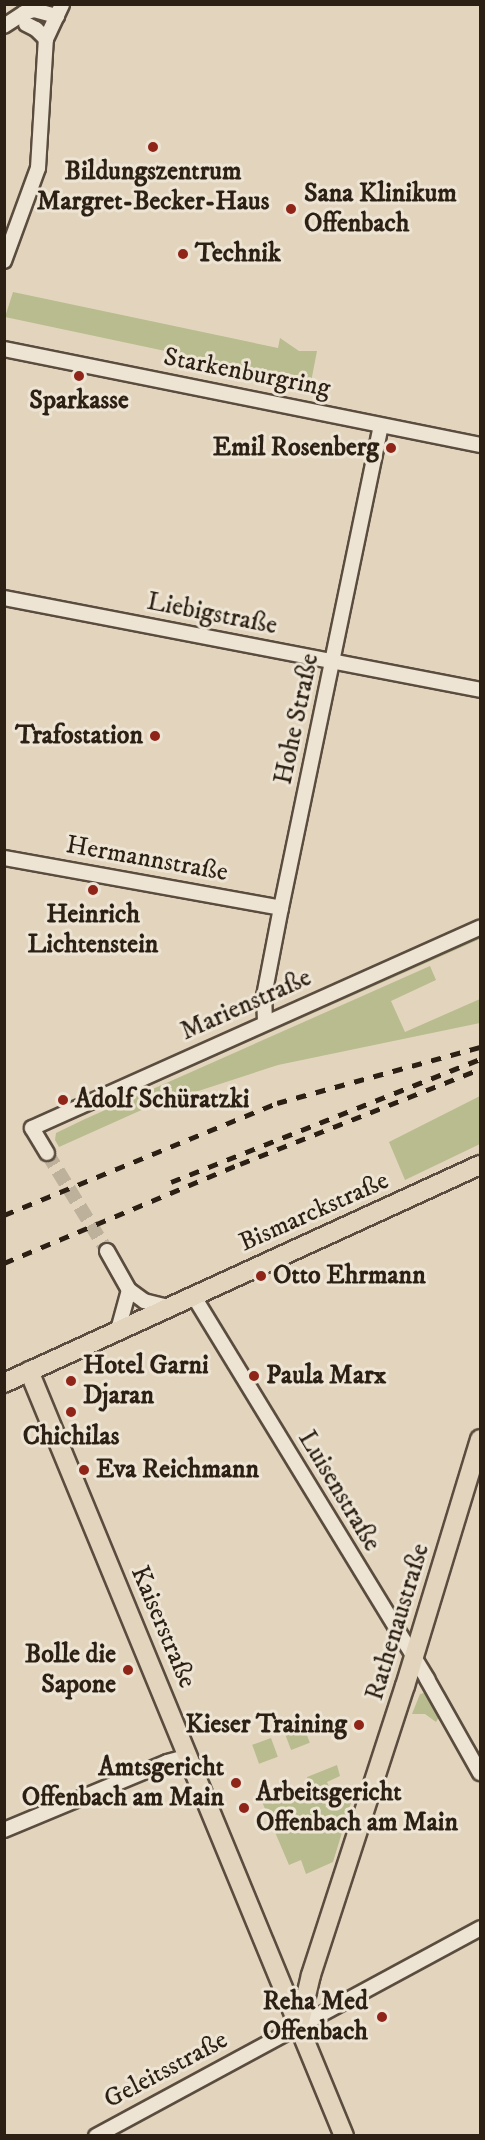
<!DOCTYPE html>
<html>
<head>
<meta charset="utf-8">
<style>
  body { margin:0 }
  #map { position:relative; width:485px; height:2140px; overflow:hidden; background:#e3d5bd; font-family:"IM FELL DW Pica",serif }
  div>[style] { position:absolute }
  .green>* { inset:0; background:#b8bc8e; transform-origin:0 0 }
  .minor-tunnel>* { height:14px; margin-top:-7px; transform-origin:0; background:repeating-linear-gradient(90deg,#beb19b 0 14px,transparent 0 21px) }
  .roads { filter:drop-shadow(2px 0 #5a4c3e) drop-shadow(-2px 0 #5a4c3e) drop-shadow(0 2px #5a4c3e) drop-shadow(0 -2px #5a4c3e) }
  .minor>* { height:14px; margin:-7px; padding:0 7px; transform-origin:7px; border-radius:7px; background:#ede4d4 }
  .major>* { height:18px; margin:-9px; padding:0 9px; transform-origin:9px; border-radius:9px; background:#e3d5bd }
  .rail>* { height:4.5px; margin-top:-2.25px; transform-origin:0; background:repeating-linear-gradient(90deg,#2c1f14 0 10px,transparent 0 20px) }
  .dots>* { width:16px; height:16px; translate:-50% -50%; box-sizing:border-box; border:3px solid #ede4d4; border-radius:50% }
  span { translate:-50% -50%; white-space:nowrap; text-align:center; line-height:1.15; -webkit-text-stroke:6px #ede4d4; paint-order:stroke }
  .poi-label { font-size:26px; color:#2c1f14; font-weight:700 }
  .left { translate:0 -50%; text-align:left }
  .right { translate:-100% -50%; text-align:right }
  .street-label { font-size:26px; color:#2c1f14 }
  .frame { position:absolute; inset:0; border:6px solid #2c1f14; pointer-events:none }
</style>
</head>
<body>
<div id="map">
  <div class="green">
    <div style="clip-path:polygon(13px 292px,278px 348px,280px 338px,299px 351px,317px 351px,311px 382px,5px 317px)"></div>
    <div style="clip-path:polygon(480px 936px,480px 939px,75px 1119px,74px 1115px)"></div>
    <div style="clip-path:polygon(430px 966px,436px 980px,391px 1001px,405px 1032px,480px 999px,480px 1023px,278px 1065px,146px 1108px,59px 1147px,55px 1140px,56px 1133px,85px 1119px)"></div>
    <div style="clip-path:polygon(480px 1096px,480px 1144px,405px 1180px,389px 1142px)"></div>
    <div style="clip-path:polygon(424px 1693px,439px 1717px,436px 1722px,425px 1714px,412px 1714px,420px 1694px)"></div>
    <div style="left:303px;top:1725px;width:19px;height:20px;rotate:69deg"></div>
    <div style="left:271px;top:1738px;width:20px;height:20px;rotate:70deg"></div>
    <div style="clip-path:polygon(337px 1765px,340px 1776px,327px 1782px,337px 1804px,349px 1799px,351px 1803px,333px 1862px,306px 1874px,301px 1860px,289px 1865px,260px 1797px,289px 1785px,292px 1791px,309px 1783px,307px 1777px)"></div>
  </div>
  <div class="minor-tunnel">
    <div style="left:47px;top:1153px;width:115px;rotate:58.5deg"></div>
  </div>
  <div class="roads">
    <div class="minor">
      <div style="left:26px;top:24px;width:11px;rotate:27deg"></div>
      <div style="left:36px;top:29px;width:14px;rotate:45deg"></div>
      <div style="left:4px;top:26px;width:24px;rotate:-33deg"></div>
      <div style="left:24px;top:13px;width:10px;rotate:-17deg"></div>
      <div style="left:34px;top:10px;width:24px;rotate:15deg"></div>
      <div style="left:4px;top:261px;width:99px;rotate:-69.9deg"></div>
      <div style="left:38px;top:168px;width:129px;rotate:-86.5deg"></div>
      <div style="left:46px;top:39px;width:38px;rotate:-65deg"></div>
      <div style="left:4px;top:349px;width:486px;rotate:11.4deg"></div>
      <div style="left:4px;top:598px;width:485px;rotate:10.9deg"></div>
      <div style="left:4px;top:858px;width:281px;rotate:10.2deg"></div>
      <div style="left:265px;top:1022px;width:26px;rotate:-92deg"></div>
      <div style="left:264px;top:996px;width:90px;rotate:-79.1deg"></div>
      <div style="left:281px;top:908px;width:492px;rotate:-78.3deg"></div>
      <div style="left:47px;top:1153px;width:29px;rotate:-121deg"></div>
      <div style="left:32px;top:1128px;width:491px;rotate:-24.1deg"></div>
      <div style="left:107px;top:1251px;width:45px;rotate:60.6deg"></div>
      <div style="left:129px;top:1290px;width:19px;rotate:36deg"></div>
      <div style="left:144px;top:1301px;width:25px;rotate:14deg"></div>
      <div style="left:193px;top:1295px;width:450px;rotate:58.6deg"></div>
      <div style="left:427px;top:1679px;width:108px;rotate:60.6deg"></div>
      <div style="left:118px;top:1330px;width:41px;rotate:-74.6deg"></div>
      <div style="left:4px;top:1830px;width:177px;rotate:-22.6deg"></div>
      <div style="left:167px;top:1762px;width:23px;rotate:-15deg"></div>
      <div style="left:96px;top:2136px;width:437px;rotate:-28.4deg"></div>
    </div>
    <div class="major">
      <div style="left:29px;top:1371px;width:827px;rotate:67.62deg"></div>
      <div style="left:4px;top:1383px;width:524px;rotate:-24.61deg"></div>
      <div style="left:299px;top:2026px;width:52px;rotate:-76.8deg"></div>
      <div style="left:311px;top:1975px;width:304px;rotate:-72deg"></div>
      <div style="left:405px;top:1686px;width:258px;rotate:-73.1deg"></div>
    </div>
  </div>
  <div class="rail">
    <div style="left:171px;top:1182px;width:333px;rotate:-21.7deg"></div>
    <div style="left:4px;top:1215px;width:295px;rotate:-22.3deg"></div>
    <div style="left:277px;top:1103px;width:211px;rotate:-15.4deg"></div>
    <div style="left:4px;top:1263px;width:256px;rotate:-22.8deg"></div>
    <div style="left:240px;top:1164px;width:258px;rotate:-21.6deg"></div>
  </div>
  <div class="dots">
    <div style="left:153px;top:147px;background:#8f2418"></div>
    <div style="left:291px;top:209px;background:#8f2418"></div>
    <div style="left:183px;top:254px;background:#8f2418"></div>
    <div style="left:79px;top:376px;background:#8f2418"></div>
    <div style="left:391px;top:448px;background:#8f2418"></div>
    <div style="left:155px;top:736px;background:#8f2418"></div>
    <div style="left:93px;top:890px;background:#8f2418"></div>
    <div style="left:63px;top:1100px;background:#8f2418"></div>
    <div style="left:261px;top:1276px;background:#8f2418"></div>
    <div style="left:254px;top:1376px;background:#8f2418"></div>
    <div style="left:71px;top:1381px;background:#8f2418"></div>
    <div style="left:71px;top:1412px;background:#8f2418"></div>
    <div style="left:84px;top:1470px;background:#8f2418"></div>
    <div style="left:128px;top:1670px;background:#8f2418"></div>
    <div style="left:359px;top:1725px;background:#8f2418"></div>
    <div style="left:236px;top:1783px;background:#8f2418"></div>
    <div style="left:244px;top:1808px;background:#8f2418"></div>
    <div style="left:382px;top:2017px;background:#8f2418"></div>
  </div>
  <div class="poi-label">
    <span style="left:153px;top:187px">Bildungszentrum<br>Margret-Becker-Haus</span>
    <span class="left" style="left:304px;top:209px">Sana Klinikum<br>Offenbach</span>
    <span class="left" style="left:195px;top:254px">Technik</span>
    <span style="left:79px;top:401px">Sparkasse</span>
    <span class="right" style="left:379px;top:448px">Emil Rosenberg</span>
    <span class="right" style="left:143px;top:736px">Trafostation</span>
    <span style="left:93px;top:930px">Heinrich<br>Lichtenstein</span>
    <span class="left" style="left:75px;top:1100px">Adolf Schüratzki</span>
    <span class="left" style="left:273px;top:1276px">Otto Ehrmann</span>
    <span class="left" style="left:83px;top:1381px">Hotel Garni<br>Djaran</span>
    <span class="left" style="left:266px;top:1376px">Paula Marx</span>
    <span style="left:71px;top:1437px">Chichilas</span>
    <span class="left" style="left:96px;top:1470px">Eva Reichmann</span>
    <span class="right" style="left:116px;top:1670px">Bolle die<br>Sapone</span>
    <span class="right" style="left:347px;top:1725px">Kieser Training</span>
    <span class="right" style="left:224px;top:1783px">Amtsgericht<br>Offenbach am Main</span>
    <span class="left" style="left:256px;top:1808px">Arbeitsgericht<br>Offenbach am Main</span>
    <span class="right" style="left:368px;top:2017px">Reha Med<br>Offenbach</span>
  </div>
  <div class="street-label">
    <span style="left:247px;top:373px;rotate:11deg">Starkenburgring</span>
    <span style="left:212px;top:614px;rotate:11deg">Liebigstraße</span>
    <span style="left:297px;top:719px;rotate:-78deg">Hohe Straße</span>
    <span style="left:147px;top:859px;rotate:10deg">Hermannstraße</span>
    <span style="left:246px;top:1005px;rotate:-24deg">Marienstraße</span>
    <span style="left:314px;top:1212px;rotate:-24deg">Bismarckstraße</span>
    <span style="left:339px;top:1491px;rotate:59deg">Luisenstraße</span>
    <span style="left:398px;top:1622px;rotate:-73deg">Rathenaustraße</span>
    <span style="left:163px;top:1627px;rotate:67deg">Kaiserstraße</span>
    <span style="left:166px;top:2070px;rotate:-28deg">Geleitsstraße</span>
  </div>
  <div class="frame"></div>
</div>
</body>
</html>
